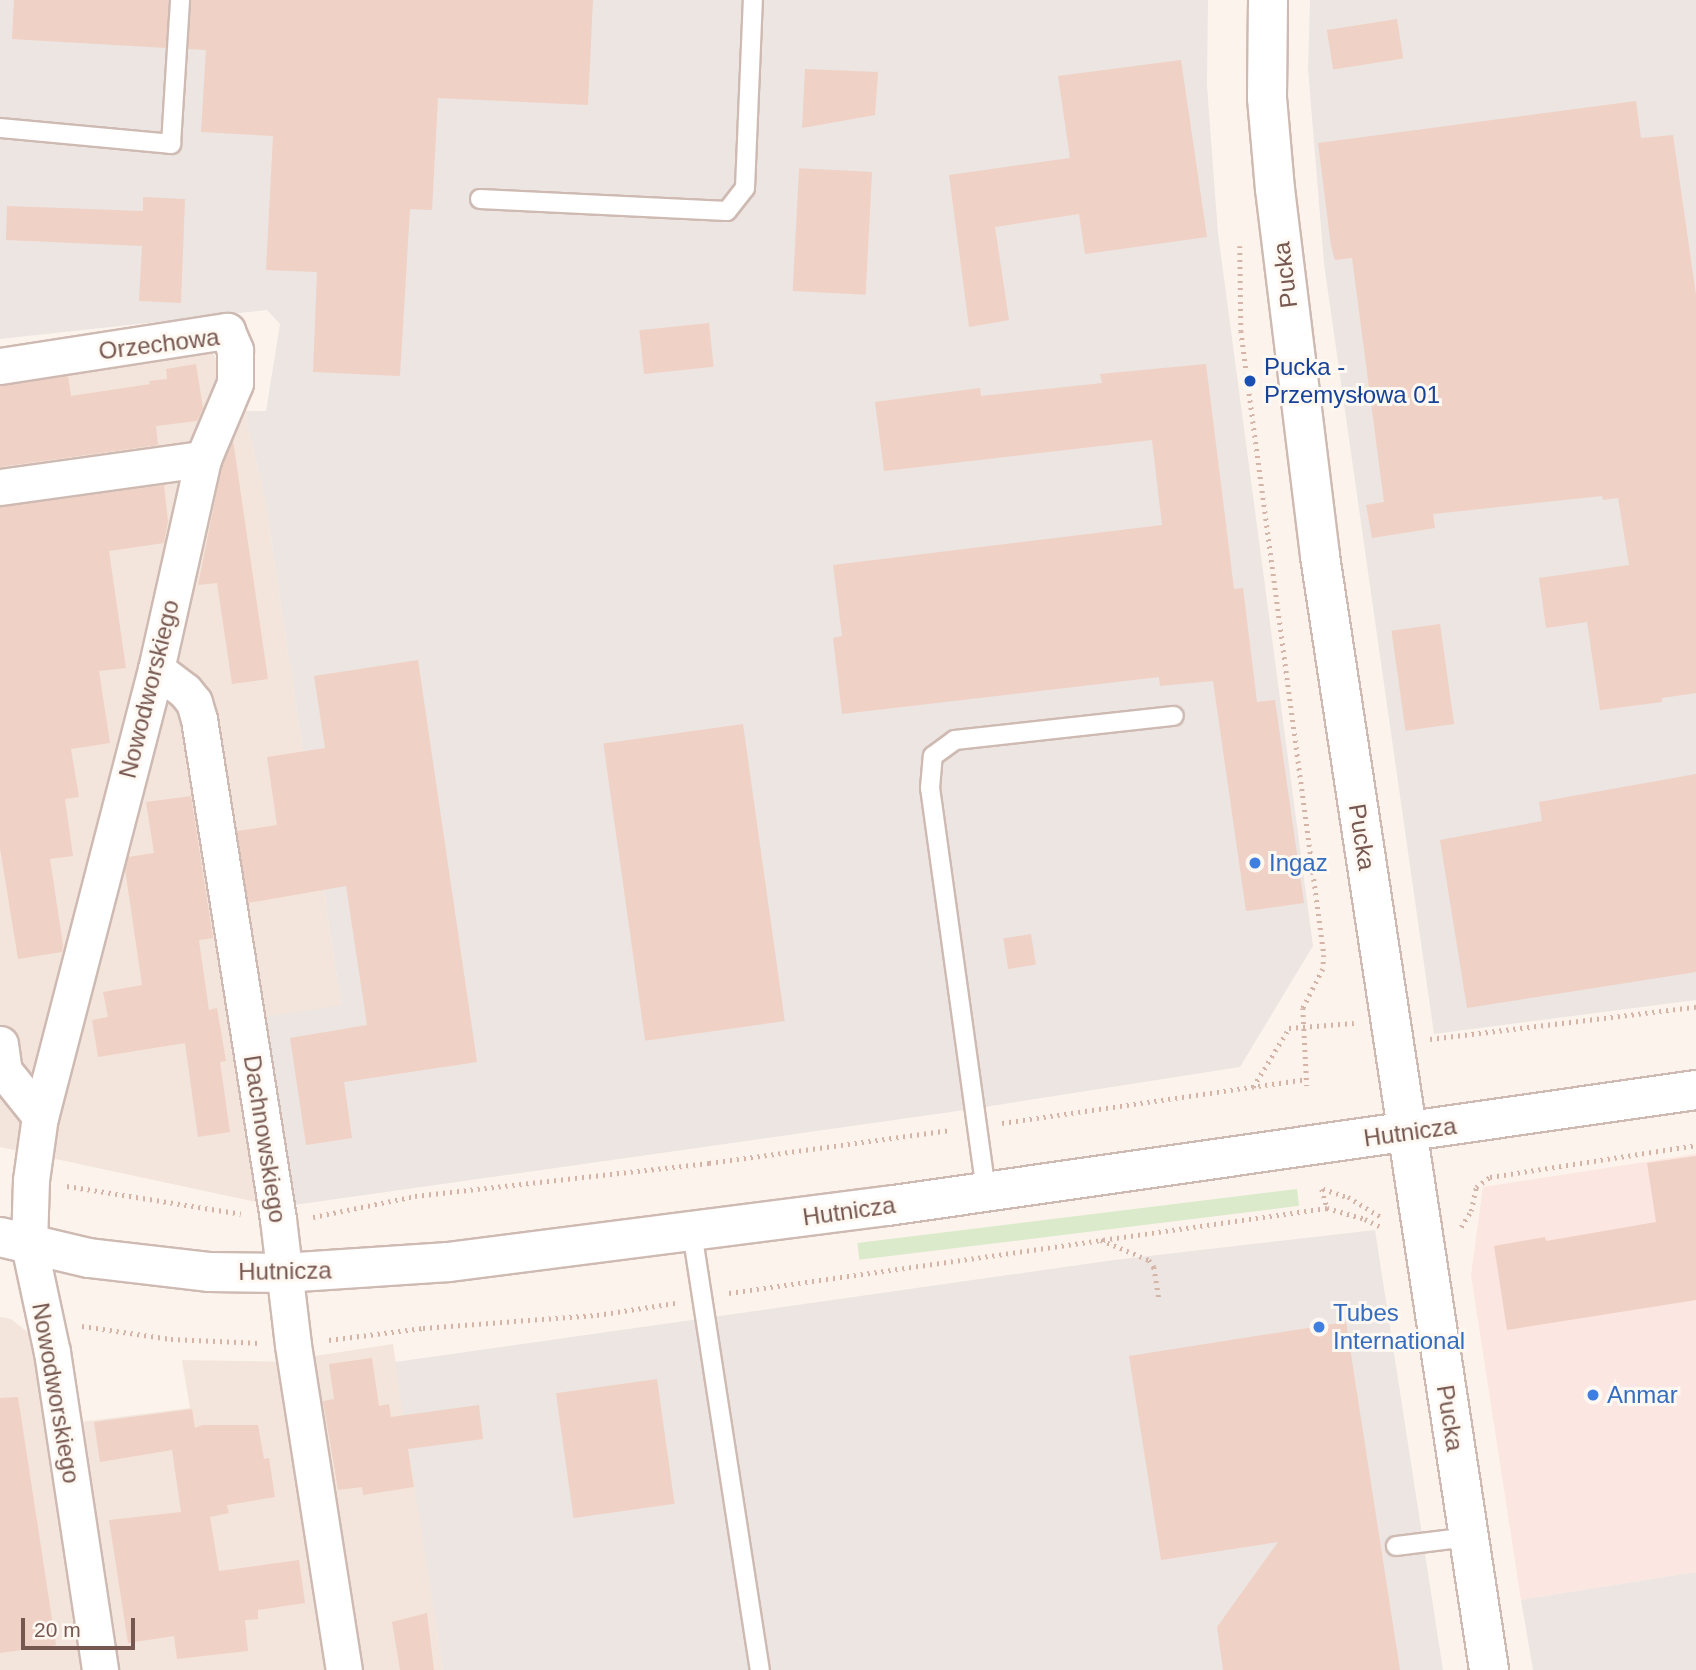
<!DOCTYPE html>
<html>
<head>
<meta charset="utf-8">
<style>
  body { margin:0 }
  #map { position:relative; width:1696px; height:1670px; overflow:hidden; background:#fcf4ec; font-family:Arial,sans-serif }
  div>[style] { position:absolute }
  .residential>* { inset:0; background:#f3e5db }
  .commercial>* { inset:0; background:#fbe6e1 }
  .industrial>* { inset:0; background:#ece5e1 }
  .green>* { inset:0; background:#dbeacb; transform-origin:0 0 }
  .building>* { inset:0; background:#f0d1c5; transform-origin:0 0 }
  .path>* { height:4.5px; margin-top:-2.25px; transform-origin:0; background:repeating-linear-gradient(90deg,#d5b4a8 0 2px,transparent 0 7px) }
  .roads { filter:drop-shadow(2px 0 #cebab2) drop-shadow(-2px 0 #cebab2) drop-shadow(0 2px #cebab2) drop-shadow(0 -2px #cebab2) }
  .lane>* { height:18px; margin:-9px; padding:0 9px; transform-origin:9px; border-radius:9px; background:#fff }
  .street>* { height:35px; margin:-17.5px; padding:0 17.5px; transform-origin:17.5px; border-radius:17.5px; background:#fff }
  .secondary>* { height:38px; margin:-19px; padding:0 19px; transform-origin:19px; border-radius:19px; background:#fff }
  .dots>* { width:19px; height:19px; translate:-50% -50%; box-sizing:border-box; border:4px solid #fef8f3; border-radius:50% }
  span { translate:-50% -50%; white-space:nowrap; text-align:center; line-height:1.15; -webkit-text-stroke:6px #fef8f3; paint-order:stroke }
  .street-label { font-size:24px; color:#775850 }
  .transit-label { font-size:24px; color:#164399 }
  .left { translate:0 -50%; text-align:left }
  .shop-label { font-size:24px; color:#366cbe }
  .scale { position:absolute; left:21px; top:1618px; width:114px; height:32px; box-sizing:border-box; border:4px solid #775850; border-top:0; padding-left:9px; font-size:21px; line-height:24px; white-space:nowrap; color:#775850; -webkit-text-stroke:5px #fef8f3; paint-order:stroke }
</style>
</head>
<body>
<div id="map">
  <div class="residential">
    <div style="clip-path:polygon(209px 349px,219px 362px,218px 390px,187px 445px,228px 443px,242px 410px,250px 411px,246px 418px,265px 499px,341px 1005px,265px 1204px,0 1147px,0 382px)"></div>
    <div style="clip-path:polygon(0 1317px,11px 1319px,30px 1334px,67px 1345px,80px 1422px,190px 1408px,182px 1360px,308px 1362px,308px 1357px,393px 1344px,443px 1670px,0 1670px)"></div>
  </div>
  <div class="commercial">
    <div style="clip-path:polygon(1696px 1154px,1696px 1572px,1521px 1600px,1471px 1275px,1483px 1187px)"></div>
  </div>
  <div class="industrial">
    <div style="clip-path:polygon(0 0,1208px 0,1207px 85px,1218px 233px,1313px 946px,1240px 1067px,972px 1109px,287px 1206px,258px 1018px,341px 1005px,265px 499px,246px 418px,250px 411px,266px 411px,280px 324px,267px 310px,0 339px)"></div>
    <div style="clip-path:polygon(1310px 0,1696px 0,1696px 1000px,1434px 1034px,1324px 264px,1308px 69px)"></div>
    <div style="clip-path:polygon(1375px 1230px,1443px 1670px,443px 1670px,395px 1362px,1114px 1260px)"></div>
    <div style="clip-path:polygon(1696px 1572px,1696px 1670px,1533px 1670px,1521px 1600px)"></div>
  </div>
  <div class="green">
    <div style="left:1297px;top:1189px;width:17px;height:443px;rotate:83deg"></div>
  </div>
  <div class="building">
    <div style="clip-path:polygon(14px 0,169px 0,166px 48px,12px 39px)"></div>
    <div style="clip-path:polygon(191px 0,593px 0,588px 105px,438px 98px,432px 210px,410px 209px,400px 376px,313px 372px,317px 272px,266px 270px,273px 136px,201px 132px,206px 50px,188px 49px)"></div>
    <div style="left:1397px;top:19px;width:40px;height:71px;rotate:81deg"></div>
    <div style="clip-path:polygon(1181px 60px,1207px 237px,1085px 254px,1079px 214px,995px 227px,1009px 320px,969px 327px,949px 175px,1070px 158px,1058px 76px)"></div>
    <div style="clip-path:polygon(805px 69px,878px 72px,875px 115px,802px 128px)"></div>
    <div style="clip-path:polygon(1636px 101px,1641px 138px,1673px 135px,1696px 295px,1696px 693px,1662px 698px,1662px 702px,1600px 710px,1587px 622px,1546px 628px,1539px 578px,1629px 565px,1618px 498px,1603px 500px,1602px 496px,1433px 514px,1435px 528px,1372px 538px,1366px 505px,1384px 502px,1352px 258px,1335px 260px,1331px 246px,1318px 143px)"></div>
    <div style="left:872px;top:172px;width:123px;height:73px;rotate:93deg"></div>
    <div style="clip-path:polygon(143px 197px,185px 199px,181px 303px,139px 301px,142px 246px,6px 240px,7px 206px,143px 211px)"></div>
    <div style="left:709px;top:323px;width:44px;height:70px;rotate:84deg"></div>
    <div style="clip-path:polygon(196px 364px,203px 408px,197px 421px,156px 426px,158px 445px,0 467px,0 386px,68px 376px,71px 396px,150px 384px,149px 381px,167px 379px,166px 369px)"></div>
    <div style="clip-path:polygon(1206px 364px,1234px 589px,1243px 588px,1257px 702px,1275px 700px,1304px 903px,1246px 911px,1213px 681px,1160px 686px,1159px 677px,842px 714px,833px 638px,842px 636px,833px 565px,1162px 525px,1152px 440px,884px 471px,875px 402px,980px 388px,981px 396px,1102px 383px,1100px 374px)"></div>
    <div style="clip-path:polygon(233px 440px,268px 679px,232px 684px,217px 583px,198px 585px,222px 465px)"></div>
    <div style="clip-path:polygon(164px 485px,168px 521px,164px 543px,109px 551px,126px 668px,99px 671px,110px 743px,71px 749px,79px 797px,65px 799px,73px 856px,50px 859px,63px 945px,62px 952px,18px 959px,0 848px,0 507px)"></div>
    <div style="left:1440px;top:624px;width:101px;height:49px;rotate:82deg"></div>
    <div style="clip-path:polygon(418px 660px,477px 1062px,344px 1082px,352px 1138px,306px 1145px,290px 1038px,367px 1025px,346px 886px,248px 903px,237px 831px,277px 825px,267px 757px,325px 748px,314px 676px)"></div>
    <div style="left:743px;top:724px;width:300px;height:141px;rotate:82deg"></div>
    <div style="clip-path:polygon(1696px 774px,1696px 972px,1467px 1008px,1440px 840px,1542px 821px,1539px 802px)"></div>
    <div style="clip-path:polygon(191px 796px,213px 938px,199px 940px,209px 1010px,217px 1008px,226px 1061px,220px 1062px,230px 1132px,198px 1137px,185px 1043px,98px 1057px,92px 1020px,108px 1017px,103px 992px,142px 985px,125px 869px,128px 857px,154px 853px,146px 802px)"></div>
    <div style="left:1031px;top:934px;width:31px;height:28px;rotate:81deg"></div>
    <div style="clip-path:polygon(1696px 1156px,1696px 1300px,1507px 1330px,1494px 1246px,1545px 1237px,1546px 1241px,1656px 1222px,1647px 1163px)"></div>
    <div style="clip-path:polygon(1346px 1322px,1400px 1670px,1223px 1670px,1217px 1627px,1278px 1542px,1161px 1560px,1129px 1356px)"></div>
    <div style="clip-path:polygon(372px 1358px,379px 1406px,389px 1404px,391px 1417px,479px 1405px,483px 1439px,408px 1449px,414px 1487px,363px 1495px,362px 1487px,338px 1490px,323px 1401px,334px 1399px,329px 1364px)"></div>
    <div style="left:657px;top:1379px;width:126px;height:102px;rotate:82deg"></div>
    <div style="clip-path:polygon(18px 1397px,56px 1645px,0 1653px,0 1398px)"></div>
    <div style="clip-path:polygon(192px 1409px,195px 1428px,202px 1425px,258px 1425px,264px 1459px,269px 1458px,275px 1497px,227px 1505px,229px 1513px,210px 1517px,219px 1571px,299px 1560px,305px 1603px,258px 1610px,258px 1619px,245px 1620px,248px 1651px,177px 1659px,174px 1636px,128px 1643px,109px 1520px,181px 1512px,172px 1450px,100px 1462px,94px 1422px)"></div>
    <div style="clip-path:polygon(427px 1613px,434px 1670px,400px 1670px,392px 1622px)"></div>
  </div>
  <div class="path">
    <div style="left:1240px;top:246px;width:85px;rotate:89.3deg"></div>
    <div style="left:1241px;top:331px;width:629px;rotate:82.42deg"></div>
    <div style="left:1324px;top:955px;width:14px;rotate:94deg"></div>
    <div style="left:1323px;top:969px;width:44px;rotate:117.1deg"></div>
    <div style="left:1303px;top:1008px;width:78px;rotate:87.1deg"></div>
    <div style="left:1430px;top:1039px;width:268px;rotate:-6.9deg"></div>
    <div style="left:1253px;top:1087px;width:69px;rotate:-58.6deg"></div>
    <div style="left:1289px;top:1028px;width:65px;rotate:-4.4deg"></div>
    <div style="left:1002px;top:1123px;width:307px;rotate:-8.2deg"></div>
    <div style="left:67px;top:1186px;width:176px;rotate:9.1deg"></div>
    <div style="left:1322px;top:1189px;width:20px;rotate:75deg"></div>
    <div style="left:1327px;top:1208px;width:40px;rotate:16deg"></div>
    <div style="left:1365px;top:1219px;width:20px;rotate:27deg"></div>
    <div style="left:1323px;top:1189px;width:26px;rotate:18deg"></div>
    <div style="left:1348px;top:1197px;width:39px;rotate:31deg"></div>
    <div style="left:313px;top:1217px;width:104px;rotate:-11.6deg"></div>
    <div style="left:415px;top:1196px;width:296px;rotate:-6.4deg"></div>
    <div style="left:709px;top:1163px;width:242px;rotate:-7.8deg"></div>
    <div style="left:1461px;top:1227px;width:19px;rotate:-58deg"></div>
    <div style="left:1471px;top:1211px;width:25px;rotate:-78deg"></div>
    <div style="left:1476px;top:1187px;width:17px;rotate:-36deg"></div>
    <div style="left:1490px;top:1177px;width:208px;rotate:-8.8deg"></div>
    <div style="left:1101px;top:1240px;width:52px;rotate:22.6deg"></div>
    <div style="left:1149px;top:1260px;width:9px;rotate:54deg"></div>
    <div style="left:1154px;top:1267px;width:33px;rotate:81deg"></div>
    <div style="left:729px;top:1293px;width:604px;rotate:-8.09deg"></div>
    <div style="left:82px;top:1326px;width:90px;rotate:8.3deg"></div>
    <div style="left:171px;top:1339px;width:87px;rotate:2.6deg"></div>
    <div style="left:329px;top:1340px;width:95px;rotate:-7.3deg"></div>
    <div style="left:423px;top:1328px;width:174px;rotate:-4.3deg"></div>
    <div style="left:597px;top:1315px;width:79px;rotate:-8.7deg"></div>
  </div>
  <div class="roads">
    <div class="lane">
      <div style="left:0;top:128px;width:172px;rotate:5.3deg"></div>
      <div style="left:171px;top:144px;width:144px;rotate:-86.4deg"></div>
      <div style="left:480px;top:199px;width:247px;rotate:2.8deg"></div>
      <div style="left:727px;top:211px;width:29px;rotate:-52deg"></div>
      <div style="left:745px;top:188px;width:188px;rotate:-87.6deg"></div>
      <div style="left:986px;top:1191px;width:407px;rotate:-97.9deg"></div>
      <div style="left:930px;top:788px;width:32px;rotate:-85deg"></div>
      <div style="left:933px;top:756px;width:27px;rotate:-36deg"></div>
      <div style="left:955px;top:740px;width:220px;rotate:-6.3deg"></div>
      <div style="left:692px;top:1232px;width:443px;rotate:81.2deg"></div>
      <div style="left:1396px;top:1546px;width:73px;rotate:-7.1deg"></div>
    </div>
    <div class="street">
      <div style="left:0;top:366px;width:230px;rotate:-8.8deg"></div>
      <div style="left:227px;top:331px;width:21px;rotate:67deg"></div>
      <div style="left:235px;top:350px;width:33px;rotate:90deg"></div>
      <div style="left:235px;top:383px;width:82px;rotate:112.8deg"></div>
      <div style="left:203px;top:459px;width:215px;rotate:102.6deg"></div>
      <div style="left:156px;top:669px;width:462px;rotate:104.5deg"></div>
      <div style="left:40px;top:1116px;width:65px;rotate:98deg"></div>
      <div style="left:31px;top:1180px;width:65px;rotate:91.8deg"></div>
      <div style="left:29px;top:1245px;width:109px;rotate:77.9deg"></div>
      <div style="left:52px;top:1352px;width:322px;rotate:81.4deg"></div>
      <div style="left:0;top:487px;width:205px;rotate:-7.9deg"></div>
      <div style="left:156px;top:669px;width:36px;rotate:37deg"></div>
      <div style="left:185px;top:691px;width:14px;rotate:51deg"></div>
      <div style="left:194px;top:702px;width:18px;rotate:74deg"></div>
      <div style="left:199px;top:719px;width:506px;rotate:81.02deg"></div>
      <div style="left:278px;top:1219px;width:127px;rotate:83.2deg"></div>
      <div style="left:293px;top:1345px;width:329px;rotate:81.1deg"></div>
      <div style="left:0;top:1044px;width:27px;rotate:82deg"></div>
      <div style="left:4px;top:1071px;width:58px;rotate:51.3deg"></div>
    </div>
    <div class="secondary">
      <div style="left:1268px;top:0;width:98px;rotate:90.6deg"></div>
      <div style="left:1267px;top:98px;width:91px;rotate:85deg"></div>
      <div style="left:1275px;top:189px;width:370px;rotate:83deg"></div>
      <div style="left:1320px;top:556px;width:1127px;rotate:81.37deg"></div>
      <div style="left:0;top:1237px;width:91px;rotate:13.3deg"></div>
      <div style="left:89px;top:1258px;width:122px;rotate:6.6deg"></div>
      <div style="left:210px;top:1272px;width:73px;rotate:0.8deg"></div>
      <div style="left:283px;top:1273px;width:166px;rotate:-3.8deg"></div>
      <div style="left:449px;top:1262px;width:442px;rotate:-7.3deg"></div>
      <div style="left:887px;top:1206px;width:817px;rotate:-8.16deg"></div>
    </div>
  </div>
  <div class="dots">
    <div style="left:1250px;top:381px;background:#1a4fb4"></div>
    <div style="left:1255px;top:863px;background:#3f7fe0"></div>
    <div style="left:1319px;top:1327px;background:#3f7fe0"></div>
    <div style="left:1593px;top:1395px;background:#3f7fe0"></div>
  </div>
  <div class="street-label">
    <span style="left:1285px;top:275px;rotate:-97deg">Pucka</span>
    <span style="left:159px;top:344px;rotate:-7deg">Orzechowa</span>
    <span style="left:149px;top:689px;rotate:-76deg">Nowodworskiego</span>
    <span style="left:1362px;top:837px;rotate:81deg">Pucka</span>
    <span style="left:1410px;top:1132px;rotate:-8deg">Hutnicza</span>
    <span style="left:265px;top:1139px;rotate:81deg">Dachnowskiego</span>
    <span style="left:849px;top:1211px;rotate:-8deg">Hutnicza</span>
    <span style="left:285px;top:1271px;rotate:-1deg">Hutnicza</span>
    <span style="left:56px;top:1393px;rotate:80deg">Nowodworskiego</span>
    <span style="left:1450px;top:1418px;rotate:81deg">Pucka</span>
  </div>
  <div class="transit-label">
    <span class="left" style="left:1264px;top:381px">Pucka -<br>Przemysłowa 01</span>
  </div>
  <div class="shop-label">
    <span class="left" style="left:1269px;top:863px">Ingaz</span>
    <span class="left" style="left:1333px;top:1327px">Tubes<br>International</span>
    <span class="left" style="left:1607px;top:1395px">Anmar</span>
  </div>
  <div class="scale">20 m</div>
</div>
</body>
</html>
